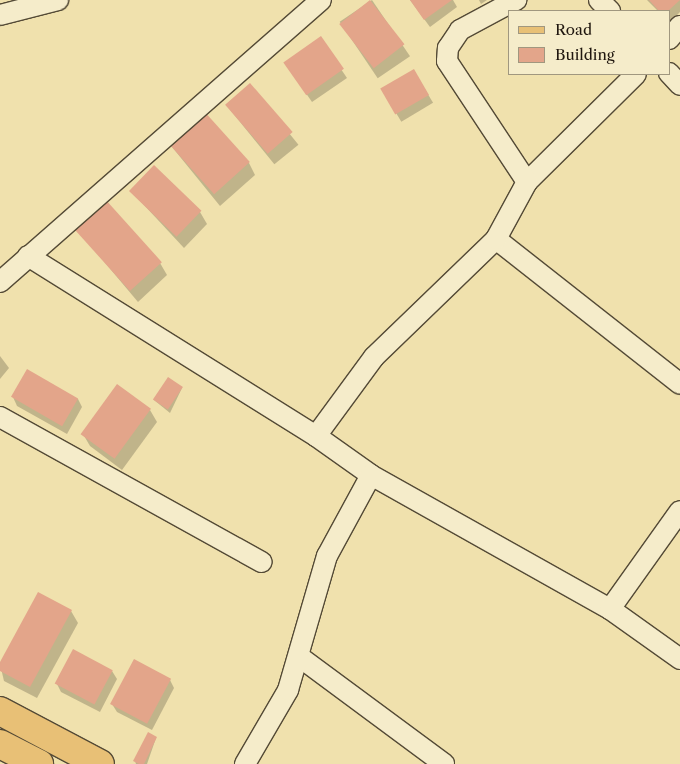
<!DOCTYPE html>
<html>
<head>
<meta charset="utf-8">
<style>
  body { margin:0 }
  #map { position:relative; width:680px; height:764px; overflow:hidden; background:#f0e1ad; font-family:"Libre Caslon Text",serif }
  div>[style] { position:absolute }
  .shadow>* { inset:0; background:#0003; transform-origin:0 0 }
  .building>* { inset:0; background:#e3a58a; transform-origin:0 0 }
  .roads { filter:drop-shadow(1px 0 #544a36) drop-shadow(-1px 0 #544a36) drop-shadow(0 1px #544a36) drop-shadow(0 -1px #544a36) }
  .minor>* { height:20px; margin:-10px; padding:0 10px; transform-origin:10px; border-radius:10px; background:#f5ecca }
  .primary>* { height:28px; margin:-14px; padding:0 14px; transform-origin:14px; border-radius:14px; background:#e8c076 }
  span { translate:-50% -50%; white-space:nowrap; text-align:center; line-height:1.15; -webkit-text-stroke:5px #f5ecca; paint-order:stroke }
  .legend { position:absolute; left:508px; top:10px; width:162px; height:65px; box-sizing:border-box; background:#f5ecca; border:1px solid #a0977f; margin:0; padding:6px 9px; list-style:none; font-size:15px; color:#20170f }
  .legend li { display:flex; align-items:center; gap:10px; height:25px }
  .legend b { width:25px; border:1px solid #a0977f }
</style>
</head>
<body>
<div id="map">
  <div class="shadow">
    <div style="left:372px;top:0;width:68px;height:39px;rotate:56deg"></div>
    <div style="clip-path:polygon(410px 0,453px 0,457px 7px,430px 27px)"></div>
    <div style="clip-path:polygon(479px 0,487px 0,481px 4px)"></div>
    <div style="clip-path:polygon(647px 0,680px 0,680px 12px,669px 23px,669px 11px,658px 11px)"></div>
    <div style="clip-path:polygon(320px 38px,347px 78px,312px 102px,290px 70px)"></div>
    <div style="left:414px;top:71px;width:37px;height:37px;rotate:59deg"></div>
    <div style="left:250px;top:85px;width:77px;height:31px;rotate:51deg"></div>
    <div style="clip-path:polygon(168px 142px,249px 163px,255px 175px,220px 206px)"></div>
    <div style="clip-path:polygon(131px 191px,200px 212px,207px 224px,184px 248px)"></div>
    <div style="clip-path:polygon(75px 227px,160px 263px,167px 275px,138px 302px)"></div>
    <div style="clip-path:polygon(0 356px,9px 368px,0 379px)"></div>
    <div style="clip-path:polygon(182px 388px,170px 413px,154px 400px)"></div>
    <div style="clip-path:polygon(13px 397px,78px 399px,82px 407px,67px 434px,17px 406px)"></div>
    <div style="clip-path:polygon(150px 410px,157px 422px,122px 470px,90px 446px,83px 434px)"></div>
    <div style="clip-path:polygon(71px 611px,78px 623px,37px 698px,4px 681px,0 664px)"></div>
    <div style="clip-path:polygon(112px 671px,117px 679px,100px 712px,61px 692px,57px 684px)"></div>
    <div style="clip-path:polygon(170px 680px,174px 688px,152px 730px,117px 712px,112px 704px)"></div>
    <div style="clip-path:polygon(156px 738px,147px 764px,136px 764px,135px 761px)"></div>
  </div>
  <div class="building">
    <div style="left:370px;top:0;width:56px;height:39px;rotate:52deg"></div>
    <div style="clip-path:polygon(410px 0,452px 0,424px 20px)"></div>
    <div style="clip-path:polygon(649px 0,680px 0,668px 11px,659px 11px)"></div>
    <div style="left:321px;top:36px;width:40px;height:46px;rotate:55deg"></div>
    <div style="left:414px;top:69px;width:30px;height:39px;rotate:60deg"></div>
    <div style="left:250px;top:83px;width:65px;height:33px;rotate:49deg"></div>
    <div style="left:203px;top:110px;width:70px;height:48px;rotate:48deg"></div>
    <div style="left:154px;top:165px;width:66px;height:36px;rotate:44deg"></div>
    <div style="left:105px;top:199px;width:85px;height:43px;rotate:48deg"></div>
    <div style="left:27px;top:369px;width:59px;height:32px;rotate:30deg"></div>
    <div style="left:168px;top:377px;width:18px;height:27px;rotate:34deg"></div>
    <div style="left:117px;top:384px;width:42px;height:62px;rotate:36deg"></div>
    <div style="clip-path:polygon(38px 592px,72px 610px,30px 687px,0 671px,0 662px)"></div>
    <div style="left:73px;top:649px;width:45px;height:39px;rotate:28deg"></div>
    <div style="left:134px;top:659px;width:42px;height:51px;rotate:28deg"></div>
    <div style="clip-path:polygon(148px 732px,157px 737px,144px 764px,139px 764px,133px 761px)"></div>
  </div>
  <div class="roads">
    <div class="minor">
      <div style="left:599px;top:0;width:16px;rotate:45deg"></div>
      <div style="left:0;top:15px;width:60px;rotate:-14.5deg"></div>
      <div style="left:669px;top:39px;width:17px;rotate:-50deg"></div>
      <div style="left:669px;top:73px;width:16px;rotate:47deg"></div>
      <div style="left:527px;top:182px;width:153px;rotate:-44.7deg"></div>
      <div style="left:496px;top:239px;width:234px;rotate:38.2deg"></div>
      <div style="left:28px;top:256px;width:340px;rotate:32deg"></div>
      <div style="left:316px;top:436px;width:98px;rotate:-53.7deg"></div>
      <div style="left:374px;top:357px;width:170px;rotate:-44deg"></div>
      <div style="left:496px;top:239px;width:65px;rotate:-61.5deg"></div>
      <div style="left:527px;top:182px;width:145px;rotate:-123.5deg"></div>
      <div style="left:447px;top:61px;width:13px;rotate:-86deg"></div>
      <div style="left:448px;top:48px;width:22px;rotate:-56deg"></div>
      <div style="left:460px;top:30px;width:64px;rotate:-28.2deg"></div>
      <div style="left:0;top:282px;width:427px;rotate:-41.3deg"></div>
      <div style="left:0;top:417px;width:299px;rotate:29deg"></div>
      <div style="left:316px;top:436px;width:67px;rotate:35.3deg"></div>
      <div style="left:371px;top:475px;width:274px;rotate:29.3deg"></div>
      <div style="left:610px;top:609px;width:86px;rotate:35.5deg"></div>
      <div style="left:610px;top:609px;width:120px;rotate:-54.5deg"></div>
      <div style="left:301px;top:658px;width:178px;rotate:36.5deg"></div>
      <div style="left:245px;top:764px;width:86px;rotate:-59.8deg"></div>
      <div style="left:288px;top:690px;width:140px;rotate:-73.8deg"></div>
      <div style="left:327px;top:556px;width:92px;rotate:-61.5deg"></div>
    </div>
    <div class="primary">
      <div style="left:0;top:711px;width:113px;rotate:27.9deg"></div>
      <div style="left:0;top:744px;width:44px;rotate:27.1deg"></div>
    </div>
  </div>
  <ul class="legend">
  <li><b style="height:6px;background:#e8c076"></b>Road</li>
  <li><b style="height:14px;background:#e3a58a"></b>Building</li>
  </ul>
</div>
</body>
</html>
